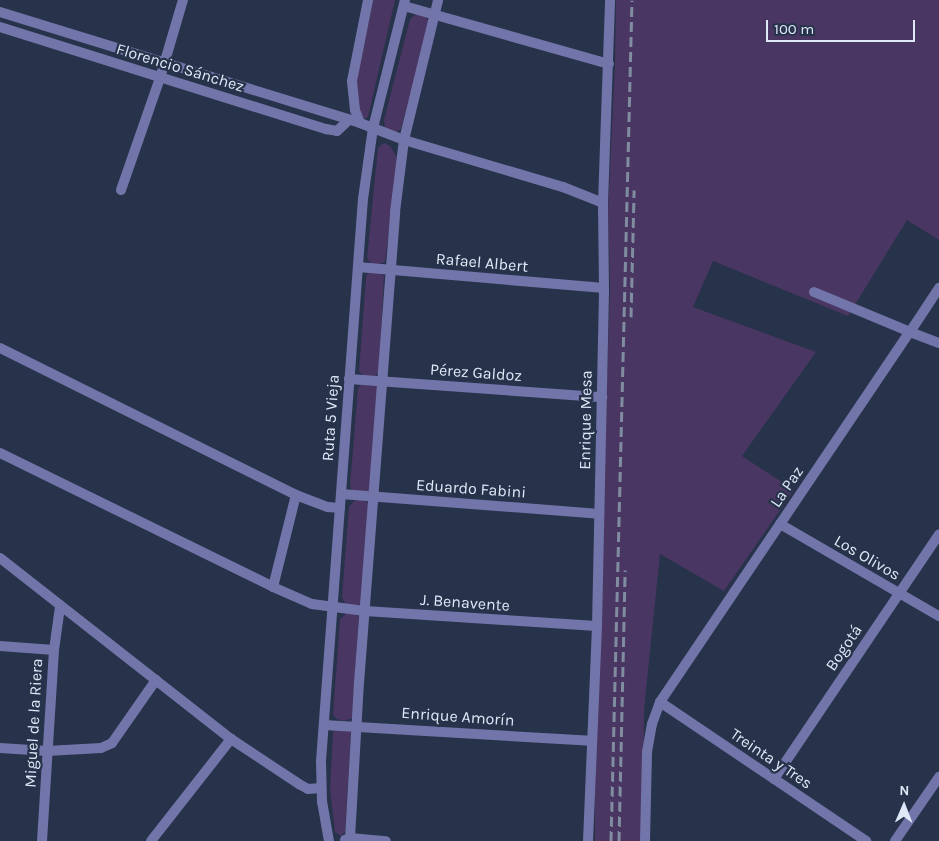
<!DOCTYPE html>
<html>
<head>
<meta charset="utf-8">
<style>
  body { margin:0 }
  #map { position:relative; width:939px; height:841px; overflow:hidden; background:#26334a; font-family:Karla,sans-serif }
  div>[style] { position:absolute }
  .green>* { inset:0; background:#493662 }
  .minor>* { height:10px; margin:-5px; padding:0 5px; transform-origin:5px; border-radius:5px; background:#7275a9 }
  .tertiary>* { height:10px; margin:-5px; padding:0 5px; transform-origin:5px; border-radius:5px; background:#7275a9 }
  .rail>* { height:3px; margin-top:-1.5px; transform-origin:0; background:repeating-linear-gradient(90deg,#808c9f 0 10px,transparent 0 15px) }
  span { translate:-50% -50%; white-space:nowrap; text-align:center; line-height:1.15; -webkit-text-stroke:4.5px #26334a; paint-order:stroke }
  .street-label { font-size:16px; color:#dfe8f7 }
  .north { position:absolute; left:879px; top:781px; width:50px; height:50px; -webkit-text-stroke:4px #26334a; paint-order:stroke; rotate:1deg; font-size:14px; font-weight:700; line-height:20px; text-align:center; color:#dfe8f7 }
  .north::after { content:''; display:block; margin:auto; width:18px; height:22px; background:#dfe8f7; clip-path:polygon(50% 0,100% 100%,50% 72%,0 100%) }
  .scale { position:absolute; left:766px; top:20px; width:149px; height:22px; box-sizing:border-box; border:2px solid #dfe8f7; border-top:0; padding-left:6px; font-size:15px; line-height:18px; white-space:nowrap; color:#dfe8f7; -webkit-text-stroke:4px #26334a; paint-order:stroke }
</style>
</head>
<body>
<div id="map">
  <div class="green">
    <div style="clip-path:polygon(373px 0,395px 0,368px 117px,365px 119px,362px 117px,357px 105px,357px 77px)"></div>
    <div style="clip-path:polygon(616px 0,939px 0,939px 240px,907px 220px,848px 316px,713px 261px,693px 307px,816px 352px,742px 456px,794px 490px,724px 591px,660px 554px,644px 710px,643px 841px,595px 841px,595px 741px,610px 287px,608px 209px,615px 66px)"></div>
    <div style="clip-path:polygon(415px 15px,423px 15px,427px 18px,429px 24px,401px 129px,396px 132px,385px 129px,384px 120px,409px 23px,411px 18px)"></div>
    <div style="clip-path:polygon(384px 143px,390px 146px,398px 159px,385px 262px,376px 265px,370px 263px,367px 258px,378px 148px)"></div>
    <div style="clip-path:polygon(372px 272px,379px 272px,384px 276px,379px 372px,375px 376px,364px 376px,359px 371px,366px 278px,367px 274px)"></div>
    <div style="clip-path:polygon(362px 384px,376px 384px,378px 389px,369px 492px,352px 490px,350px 486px,358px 388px)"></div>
    <div style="clip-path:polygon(360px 500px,366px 501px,370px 506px,361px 604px,357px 606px,346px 605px,342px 597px,349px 507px,354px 501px)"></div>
    <div style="clip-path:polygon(347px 613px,359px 616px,352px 718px,344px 721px,337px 719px,333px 715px,340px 619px)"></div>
    <div style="clip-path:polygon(335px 730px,350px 730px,351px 732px,345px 832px,341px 836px,335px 832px,330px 790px,333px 733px)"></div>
  </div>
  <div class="minor">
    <div style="left:404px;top:6px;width:213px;rotate:15.8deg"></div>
    <div style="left:0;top:12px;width:377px;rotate:17.1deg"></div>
    <div style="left:360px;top:123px;width:47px;rotate:21.1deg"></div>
    <div style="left:404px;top:140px;width:166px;rotate:16.5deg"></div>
    <div style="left:563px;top:187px;width:43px;rotate:21.8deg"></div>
    <div style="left:0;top:27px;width:342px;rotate:17.4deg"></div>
    <div style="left:326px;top:129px;width:11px;rotate:10deg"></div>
    <div style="left:337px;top:131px;width:16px;rotate:-43deg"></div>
    <div style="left:360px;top:123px;width:14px;rotate:-111deg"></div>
    <div style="left:355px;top:110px;width:29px;rotate:-96deg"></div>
    <div style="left:352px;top:81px;width:83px;rotate:-78.8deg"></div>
    <div style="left:121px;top:190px;width:119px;rotate:-70.8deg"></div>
    <div style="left:160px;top:78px;width:81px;rotate:-73.6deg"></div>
    <div style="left:358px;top:267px;width:247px;rotate:4.9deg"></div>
    <div style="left:814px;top:292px;width:104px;rotate:22.6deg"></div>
    <div style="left:910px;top:332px;width:53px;rotate:-56.6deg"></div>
    <div style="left:0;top:348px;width:330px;rotate:26.4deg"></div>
    <div style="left:296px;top:495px;width:34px;rotate:21deg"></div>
    <div style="left:328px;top:507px;width:12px;rotate:5deg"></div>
    <div style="left:349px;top:379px;width:254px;rotate:4.1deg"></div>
    <div style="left:0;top:453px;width:304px;rotate:26.1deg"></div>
    <div style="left:273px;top:587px;width:43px;rotate:23.6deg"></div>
    <div style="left:312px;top:604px;width:53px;rotate:7.5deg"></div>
    <div style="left:365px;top:611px;width:232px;rotate:3.7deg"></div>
    <div style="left:341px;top:494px;width:259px;rotate:4.4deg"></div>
    <div style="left:780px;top:524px;width:184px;rotate:30.1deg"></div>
    <div style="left:0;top:558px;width:293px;rotate:38.1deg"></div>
    <div style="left:231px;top:739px;width:82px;rotate:33.5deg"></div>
    <div style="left:299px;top:784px;width:10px;rotate:29deg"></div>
    <div style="left:308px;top:789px;width:13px;rotate:-4deg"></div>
    <div style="left:273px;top:587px;width:95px;rotate:-76deg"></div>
    <div style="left:0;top:646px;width:54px;rotate:4.2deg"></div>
    <div style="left:660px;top:702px;width:249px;rotate:34deg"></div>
    <div style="left:324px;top:725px;width:267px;rotate:3.4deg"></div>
    <div style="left:0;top:748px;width:47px;rotate:3.7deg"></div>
    <div style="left:47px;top:751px;width:54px;rotate:-3.2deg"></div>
    <div style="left:101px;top:748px;width:12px;rotate:-24deg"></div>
    <div style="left:112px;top:743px;width:77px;rotate:-55.1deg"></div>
    <div style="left:774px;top:779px;width:295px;rotate:-56deg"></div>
    <div style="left:350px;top:838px;width:155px;rotate:-86.7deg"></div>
    <div style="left:359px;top:683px;width:472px;rotate:-85.6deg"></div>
    <div style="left:395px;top:212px;width:73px;rotate:-82.9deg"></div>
    <div style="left:404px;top:140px;width:144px;rotate:-76.3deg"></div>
    <div style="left:345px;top:840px;width:5px;rotate:-22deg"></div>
    <div style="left:350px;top:838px;width:36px;rotate:5deg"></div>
    <div style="left:42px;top:841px;width:191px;rotate:-86.4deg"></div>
    <div style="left:54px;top:650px;width:43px;rotate:-82.1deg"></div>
    <div style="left:151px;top:841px;width:130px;rotate:-51.9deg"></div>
    <div style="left:588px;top:841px;width:215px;rotate:-87.6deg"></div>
    <div style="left:597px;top:626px;width:338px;rotate:-88.8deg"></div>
    <div style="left:604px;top:288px;width:85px;rotate:-90.7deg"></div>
    <div style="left:603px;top:203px;width:203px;rotate:-88deg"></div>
    <div style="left:895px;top:841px;width:78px;rotate:-55.5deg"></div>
  </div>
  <div class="tertiary">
    <div style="left:329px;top:841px;width:40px;rotate:-100deg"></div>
    <div style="left:322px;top:802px;width:41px;rotate:-91.4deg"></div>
    <div style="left:321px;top:761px;width:564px;rotate:-85.73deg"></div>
    <div style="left:363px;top:199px;width:72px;rotate:-82deg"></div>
    <div style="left:373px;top:128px;width:132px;rotate:-76deg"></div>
    <div style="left:645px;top:841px;width:89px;rotate:-88.7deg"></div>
    <div style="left:647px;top:752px;width:28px;rotate:-80deg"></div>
    <div style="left:652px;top:724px;width:23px;rotate:-70deg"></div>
    <div style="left:660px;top:702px;width:447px;rotate:-56deg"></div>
    <div style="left:910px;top:332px;width:31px;rotate:21deg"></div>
  </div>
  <div class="rail">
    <div style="left:631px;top:317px;width:127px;rotate:-88.6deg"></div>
    <div style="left:611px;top:841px;width:841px;rotate:-88.57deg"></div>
    <div style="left:619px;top:841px;width:271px;rotate:-88.7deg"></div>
  </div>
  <div class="street-label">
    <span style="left:180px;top:68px;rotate:17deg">Florencio Sánchez</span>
    <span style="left:482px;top:263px;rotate:5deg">Rafael Albert</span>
    <span style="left:476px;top:373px;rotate:4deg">Pérez Galdoz</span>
    <span style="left:331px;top:418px;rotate:-86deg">Ruta 5 Vieja</span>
    <span style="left:586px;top:420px;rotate:-89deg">Enrique Mesa</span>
    <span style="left:787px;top:487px;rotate:-56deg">La Paz</span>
    <span style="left:471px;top:489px;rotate:4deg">Eduardo Fabini</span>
    <span style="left:867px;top:558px;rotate:30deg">Los Olivos</span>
    <span style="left:465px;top:603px;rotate:4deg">J. Benavente</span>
    <span style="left:844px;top:648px;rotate:-56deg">Bogotá</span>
    <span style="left:458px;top:717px;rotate:4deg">Enrique Amorín</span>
    <span style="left:34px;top:723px;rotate:-87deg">Miguel de la Riera</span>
    <span style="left:771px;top:759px;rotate:34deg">Treinta y Tres</span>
  </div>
  <div class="north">N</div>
  <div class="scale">100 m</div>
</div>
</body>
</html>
